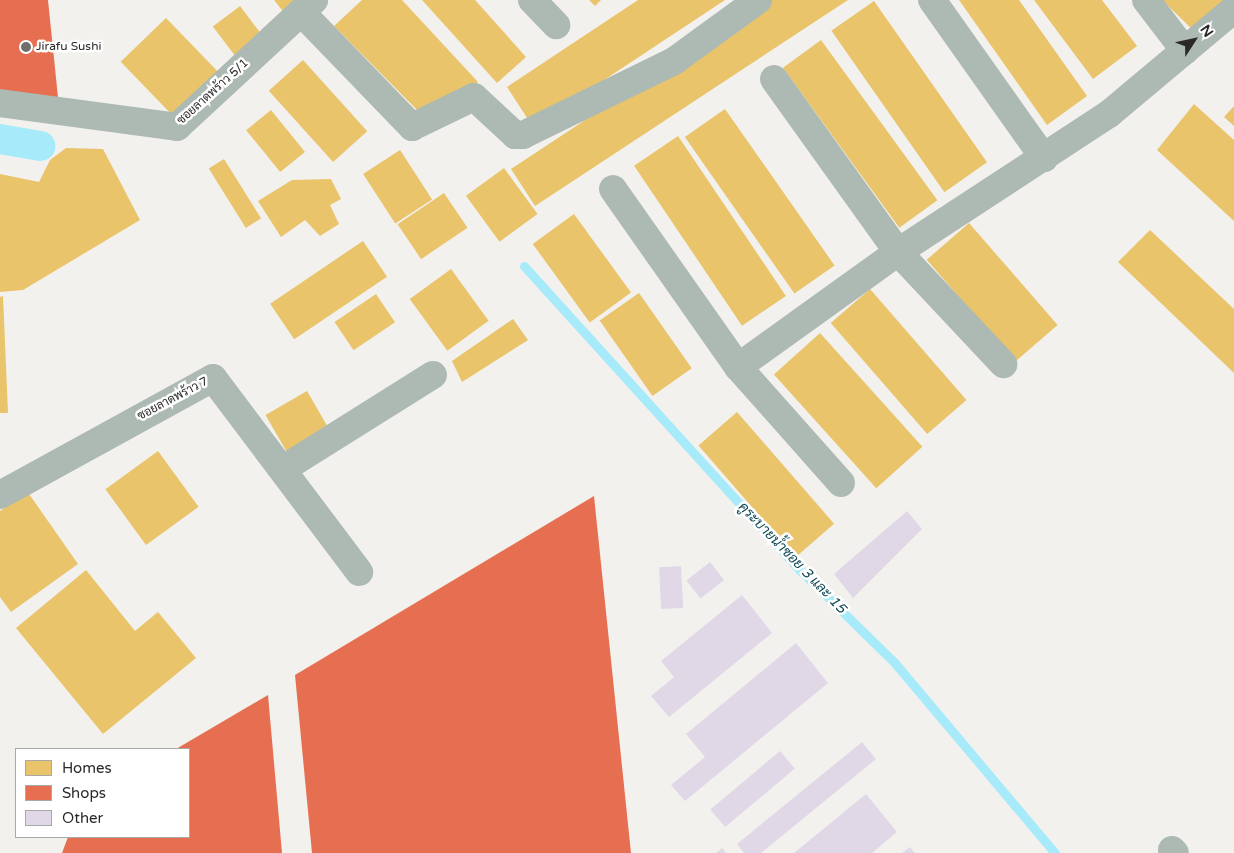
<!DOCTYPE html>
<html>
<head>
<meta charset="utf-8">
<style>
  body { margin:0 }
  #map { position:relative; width:1234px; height:853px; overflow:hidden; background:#f3f1ee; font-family:"Varela Round",Sarabun,sans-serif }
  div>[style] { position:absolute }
  .homes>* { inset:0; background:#e9c46a; transform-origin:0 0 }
  .shops>* { inset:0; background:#e76f51 }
  .stream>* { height:9px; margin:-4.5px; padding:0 4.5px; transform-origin:4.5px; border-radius:4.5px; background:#a7eafa }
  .canal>* { height:30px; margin:-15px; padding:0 15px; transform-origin:15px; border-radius:15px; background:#a7eafa }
  .building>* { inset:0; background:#e0d8e6; transform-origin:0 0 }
  .minor>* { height:28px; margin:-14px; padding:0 14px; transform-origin:14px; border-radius:14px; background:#acbab3 }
  .dots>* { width:14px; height:14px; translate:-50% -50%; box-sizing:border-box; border:2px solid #fff; border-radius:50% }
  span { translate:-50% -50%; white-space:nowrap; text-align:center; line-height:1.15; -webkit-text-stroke:5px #fff; paint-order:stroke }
  .poi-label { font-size:12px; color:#2a2927 }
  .left { translate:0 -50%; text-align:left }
  .street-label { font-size:12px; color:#2a2927 }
  .water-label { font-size:14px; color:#124b57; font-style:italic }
  .legend { position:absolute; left:15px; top:748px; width:175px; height:90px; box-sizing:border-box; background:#fff; border:1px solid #aaa9a9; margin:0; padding:6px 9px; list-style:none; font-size:15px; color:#2a2927 }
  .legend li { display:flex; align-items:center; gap:10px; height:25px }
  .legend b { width:25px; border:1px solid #aaa9a9 }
  .north { position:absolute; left:1169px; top:15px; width:50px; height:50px; -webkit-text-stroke:4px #fff; paint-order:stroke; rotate:55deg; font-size:14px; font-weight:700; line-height:20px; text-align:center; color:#2a2927 }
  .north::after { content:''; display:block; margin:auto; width:18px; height:22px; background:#2a2927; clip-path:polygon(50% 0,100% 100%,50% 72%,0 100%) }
</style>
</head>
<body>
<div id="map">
  <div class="homes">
    <div style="clip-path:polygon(274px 0,311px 0,289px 19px)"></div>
    <div style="clip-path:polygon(362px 0,402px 0,478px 82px,426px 119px,334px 26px)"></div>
    <div style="clip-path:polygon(422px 0,475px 0,526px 57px,497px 83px)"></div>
    <div style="clip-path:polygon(589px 0,601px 0,595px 6px)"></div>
    <div style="clip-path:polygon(638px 0,725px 0,533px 127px,507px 87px)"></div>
    <div style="clip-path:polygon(767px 0,848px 0,535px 206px,511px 169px)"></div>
    <div style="clip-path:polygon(959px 0,1019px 0,1087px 96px,1047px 125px)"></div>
    <div style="clip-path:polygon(1034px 0,1102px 0,1137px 46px,1093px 79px)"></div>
    <div style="clip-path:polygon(1162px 0,1230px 0,1197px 34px)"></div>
    <div style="left:874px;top:1px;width:197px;height:52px;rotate:55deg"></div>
    <div style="left:240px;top:6px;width:44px;height:34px;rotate:53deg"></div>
    <div style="left:166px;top:18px;width:78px;height:63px;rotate:46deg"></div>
    <div style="left:821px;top:40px;width:198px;height:47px;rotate:54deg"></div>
    <div style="left:303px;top:60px;width:96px;height:46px;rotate:48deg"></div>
    <div style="clip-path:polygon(1194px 104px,1234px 140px,1234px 221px,1157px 150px)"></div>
    <div style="clip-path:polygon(1234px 106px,1234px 126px,1224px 117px)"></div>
    <div style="left:725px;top:109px;width:191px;height:49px;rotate:55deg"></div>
    <div style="left:271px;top:110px;width:54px;height:32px;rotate:51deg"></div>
    <div style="left:678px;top:136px;width:193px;height:53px;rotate:56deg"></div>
    <div style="clip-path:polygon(66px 148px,103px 149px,140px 220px,23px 290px,0 292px,0 174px,39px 182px,50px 160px)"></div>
    <div style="left:400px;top:150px;width:59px;height:44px;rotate:57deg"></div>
    <div style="left:224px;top:159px;width:70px;height:18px;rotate:58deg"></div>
    <div style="left:504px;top:168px;width:57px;height:47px;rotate:54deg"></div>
    <div style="clip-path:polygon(331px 179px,341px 199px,330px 205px,339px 224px,320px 236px,305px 220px,281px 237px,258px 201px,292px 180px)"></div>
    <div style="left:444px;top:193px;width:42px;height:56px;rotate:56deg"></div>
    <div style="left:574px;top:214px;width:97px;height:51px;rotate:54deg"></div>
    <div style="left:969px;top:223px;width:135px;height:56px;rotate:49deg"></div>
    <div style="clip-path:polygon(1150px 230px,1234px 309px,1234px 373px,1118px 262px)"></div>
    <div style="left:363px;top:241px;width:43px;height:112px;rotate:56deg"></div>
    <div style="left:451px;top:269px;width:64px;height:51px;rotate:54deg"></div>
    <div style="left:870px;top:289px;width:147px;height:52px;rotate:49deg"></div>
    <div style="left:639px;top:293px;width:92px;height:48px;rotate:55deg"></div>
    <div style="left:376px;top:294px;width:34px;height:50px;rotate:56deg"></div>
    <div style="clip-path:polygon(3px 296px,8px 413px,0 413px,0 297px)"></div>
    <div style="clip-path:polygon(513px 319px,528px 340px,462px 382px,452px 361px)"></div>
    <div style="left:820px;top:333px;width:153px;height:62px;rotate:48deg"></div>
    <div style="left:307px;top:391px;width:48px;height:48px;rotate:60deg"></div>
    <div style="left:737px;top:412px;width:148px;height:51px;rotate:49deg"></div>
    <div style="left:158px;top:451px;width:69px;height:65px;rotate:54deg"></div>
    <div style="clip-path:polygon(27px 491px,78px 564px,11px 612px,0 597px,0 511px)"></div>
    <div style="clip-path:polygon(86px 570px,135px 631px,158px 612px,196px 658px,103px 734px,16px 628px)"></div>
  </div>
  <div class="shops">
    <div style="clip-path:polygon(0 0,48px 0,59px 107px,0 95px)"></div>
    <div style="clip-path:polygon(594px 496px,631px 853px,312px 853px,295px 675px)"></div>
    <div style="clip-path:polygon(268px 695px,282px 853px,62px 853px,68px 837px,189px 837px,189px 749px,176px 749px)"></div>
  </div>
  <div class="stream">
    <div style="left:524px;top:266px;width:412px;rotate:47.8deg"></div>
    <div style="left:801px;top:571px;width:130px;rotate:44.4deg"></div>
    <div style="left:894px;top:662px;width:250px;rotate:49.9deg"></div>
  </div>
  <div class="canal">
    <div style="left:0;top:139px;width:41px;rotate:9.9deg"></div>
  </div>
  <div class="building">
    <div style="clip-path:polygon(907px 511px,922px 529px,853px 598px,834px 574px)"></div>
    <div style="left:710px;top:562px;width:23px;height:30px;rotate:52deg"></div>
    <div style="left:681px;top:566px;width:42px;height:22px;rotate:87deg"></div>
    <div style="clip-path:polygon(742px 595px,772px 633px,669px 717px,651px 696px,674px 677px,661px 661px)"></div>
    <div style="clip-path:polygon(796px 643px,828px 683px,685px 801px,671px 785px,705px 757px,686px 734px)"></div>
    <div style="clip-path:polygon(862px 742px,876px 759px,761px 853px,744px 853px,737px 844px)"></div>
    <div style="left:780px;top:751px;width:23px;height:91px;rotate:50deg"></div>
    <div style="clip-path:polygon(866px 794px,897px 832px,872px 853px,794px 853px)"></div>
    <div style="clip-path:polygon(910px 847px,915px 853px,902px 853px)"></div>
    <div style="clip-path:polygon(722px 848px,726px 853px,716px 853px)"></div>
  </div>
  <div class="minor">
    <div style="left:532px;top:0;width:35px;rotate:46deg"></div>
    <div style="left:932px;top:0;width:194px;rotate:54.7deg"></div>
    <div style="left:1146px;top:0;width:64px;rotate:52.6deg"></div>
    <div style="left:301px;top:12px;width:160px;rotate:46deg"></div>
    <div style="left:412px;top:127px;width:69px;rotate:-25.8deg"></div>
    <div style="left:474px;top:97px;width:56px;rotate:42.8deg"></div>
    <div style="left:515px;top:135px;width:8px"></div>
    <div style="left:523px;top:135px;width:168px;rotate:-26.1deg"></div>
    <div style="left:674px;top:61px;width:104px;rotate:-36deg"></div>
    <div style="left:774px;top:79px;width:213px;rotate:54.4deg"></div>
    <div style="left:898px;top:252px;width:154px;rotate:46.8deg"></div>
    <div style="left:0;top:103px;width:179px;rotate:7.7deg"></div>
    <div style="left:177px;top:127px;width:187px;rotate:-42.8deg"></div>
    <div style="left:613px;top:189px;width:218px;rotate:54.9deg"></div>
    <div style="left:738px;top:367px;width:155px;rotate:48.4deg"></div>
    <div style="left:738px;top:367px;width:197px;rotate:-35.7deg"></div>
    <div style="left:898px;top:252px;width:252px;rotate:-33.2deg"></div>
    <div style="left:1109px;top:114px;width:163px;rotate:-40deg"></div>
    <div style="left:283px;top:469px;width:177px;rotate:-32.1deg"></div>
    <div style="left:0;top:495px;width:243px;rotate:-28.8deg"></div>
    <div style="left:213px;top:378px;width:243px;rotate:53deg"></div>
    <div style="left:1172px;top:850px;width:4px;rotate:45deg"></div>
  </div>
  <div class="dots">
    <div style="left:26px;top:47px;background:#706f6d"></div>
  </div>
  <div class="poi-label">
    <span class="left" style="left:36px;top:47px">Jirafu Sushi</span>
  </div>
  <div class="street-label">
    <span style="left:213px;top:92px;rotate:-42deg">ซอยลาดพร้าว 5/1</span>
    <span style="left:173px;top:399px;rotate:-28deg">ซอยลาดพร้าว 7</span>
  </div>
  <div class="water-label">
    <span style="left:792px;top:558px;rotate:46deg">คูระบายน้ำซอย 3 และ 15</span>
  </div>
  <ul class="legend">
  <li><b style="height:14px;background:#e9c46a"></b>Homes</li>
  <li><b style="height:14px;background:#e76f51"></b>Shops</li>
  <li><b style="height:14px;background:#e0d8e6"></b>Other</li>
  </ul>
  <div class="north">N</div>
</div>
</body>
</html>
